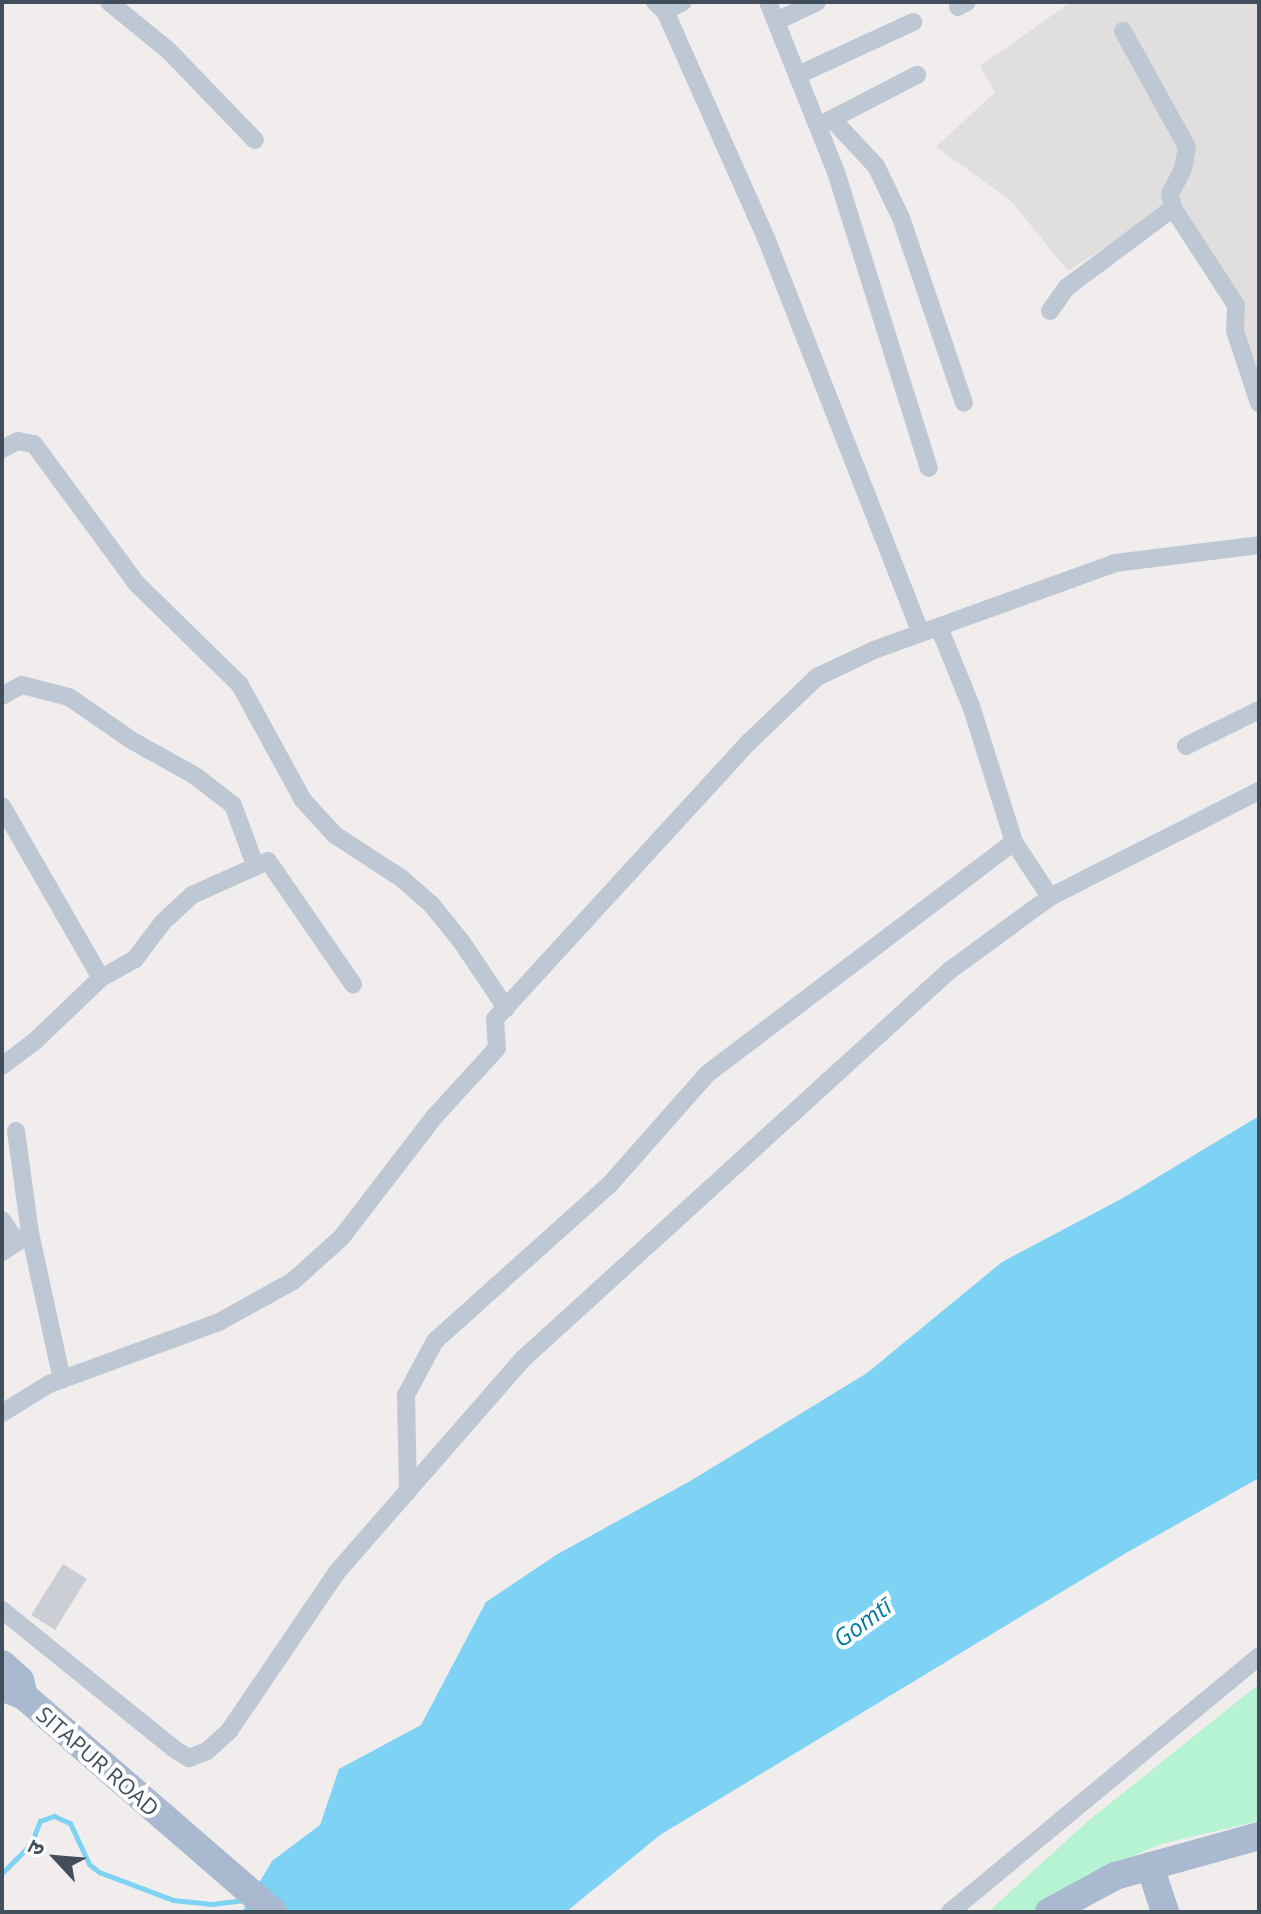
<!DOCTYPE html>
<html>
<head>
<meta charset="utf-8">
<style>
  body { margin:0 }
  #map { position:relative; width:1261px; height:1914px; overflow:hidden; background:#f0edec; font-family:"Open Sans","Noto Sans Devanagari",sans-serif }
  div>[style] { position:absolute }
  .education>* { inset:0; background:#e1dede }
  .green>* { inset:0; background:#b6f3d2 }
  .water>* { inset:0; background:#7ed2f4 }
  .stream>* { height:5px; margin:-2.5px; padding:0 2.5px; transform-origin:2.5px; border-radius:2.5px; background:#7ed2f4 }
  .building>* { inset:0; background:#cbced5; transform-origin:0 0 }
  .street>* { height:18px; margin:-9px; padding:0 9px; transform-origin:9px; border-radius:9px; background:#bec8d4 }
  .primary>* { height:28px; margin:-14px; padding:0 14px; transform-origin:14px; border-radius:14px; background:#a9b9cf }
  span { translate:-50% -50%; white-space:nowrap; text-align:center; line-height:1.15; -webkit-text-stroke:8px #fff; paint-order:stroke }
  .street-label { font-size:22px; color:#434e5c }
  .water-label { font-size:24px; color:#017aaa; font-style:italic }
  .frame { position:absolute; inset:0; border:4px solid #434e5c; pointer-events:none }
  .north { position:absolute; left:16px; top:1818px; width:80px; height:80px; -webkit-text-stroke:6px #fff; paint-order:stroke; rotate:296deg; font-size:22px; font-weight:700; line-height:32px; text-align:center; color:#434e5c }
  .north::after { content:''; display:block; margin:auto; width:28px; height:36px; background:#434e5c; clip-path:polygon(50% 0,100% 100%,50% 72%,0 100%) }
</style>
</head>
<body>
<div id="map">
  <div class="education">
    <div style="clip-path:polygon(1071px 2px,1259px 2px,1259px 379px,1242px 330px,1244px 301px,1181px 204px,1167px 207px,1068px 271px,1010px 200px,936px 147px,995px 92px,980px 66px)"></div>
  </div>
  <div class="green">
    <div style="clip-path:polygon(1259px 1684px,1259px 1821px,1161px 1844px,1091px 1874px,1031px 1912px,988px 1912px,1087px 1822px)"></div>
  </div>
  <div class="water">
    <div style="clip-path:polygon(1259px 1116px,1259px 1478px,1126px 1553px,660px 1835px,566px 1912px,242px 1912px,272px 1861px,320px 1825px,339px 1769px,421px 1725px,486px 1602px,556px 1555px,692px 1480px,867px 1373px,1002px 1262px,1123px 1198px)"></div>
  </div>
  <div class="stream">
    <div style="left:2px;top:1873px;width:41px;rotate:-45deg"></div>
    <div style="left:31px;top:1844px;width:25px;rotate:-69deg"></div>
    <div style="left:40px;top:1821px;width:15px;rotate:-20deg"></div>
    <div style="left:54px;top:1816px;width:17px;rotate:24deg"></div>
    <div style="left:70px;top:1823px;width:45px;rotate:65.1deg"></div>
    <div style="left:89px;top:1864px;width:13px;rotate:39deg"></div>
    <div style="left:99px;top:1872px;width:79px;rotate:20.7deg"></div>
    <div style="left:173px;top:1900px;width:39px;rotate:6deg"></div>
    <div style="left:212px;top:1904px;width:33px;rotate:-7deg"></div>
  </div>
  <div class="building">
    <div style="left:63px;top:1564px;width:28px;height:60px;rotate:32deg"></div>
  </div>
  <div class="street">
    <div style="left:109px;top:2px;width:76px;rotate:39.1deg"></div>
    <div style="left:168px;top:50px;width:125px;rotate:46deg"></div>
    <div style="left:655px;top:2px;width:13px;rotate:42deg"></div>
    <div style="left:665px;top:11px;width:248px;rotate:66deg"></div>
    <div style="left:766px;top:238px;width:424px;rotate:68.6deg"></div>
    <div style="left:768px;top:2px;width:183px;rotate:68.2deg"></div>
    <div style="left:836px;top:172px;width:310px;rotate:72.6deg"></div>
    <div style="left:958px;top:7px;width:10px;rotate:-29deg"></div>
    <div style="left:665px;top:11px;width:20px;rotate:-27deg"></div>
    <div style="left:777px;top:21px;width:44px;rotate:-25.4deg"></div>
    <div style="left:1123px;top:31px;width:132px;rotate:61.1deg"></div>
    <div style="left:1187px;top:147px;width:22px;rotate:100deg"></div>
    <div style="left:1183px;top:169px;width:28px;rotate:117deg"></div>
    <div style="left:1170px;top:194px;width:14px;rotate:78deg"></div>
    <div style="left:798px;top:75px;width:127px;rotate:-24.7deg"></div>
    <div style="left:832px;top:119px;width:64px;rotate:46.9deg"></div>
    <div style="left:876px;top:166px;width:58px;rotate:64.3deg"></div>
    <div style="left:901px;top:218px;width:195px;rotate:71.2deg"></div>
    <div style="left:824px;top:123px;width:105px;rotate:-27.3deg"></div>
    <div style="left:1050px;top:311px;width:28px;rotate:-55deg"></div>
    <div style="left:1066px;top:288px;width:134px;rotate:-36.8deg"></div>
    <div style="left:1173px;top:208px;width:116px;rotate:57deg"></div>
    <div style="left:1236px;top:305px;width:26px;rotate:92deg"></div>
    <div style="left:1235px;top:331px;width:76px;rotate:71.6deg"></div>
    <div style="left:2px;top:449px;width:18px;rotate:-27deg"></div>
    <div style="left:18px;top:441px;width:16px;rotate:11deg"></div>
    <div style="left:34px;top:444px;width:174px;rotate:53.7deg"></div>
    <div style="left:137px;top:584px;width:144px;rotate:44.4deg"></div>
    <div style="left:240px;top:685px;width:131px;rotate:61.3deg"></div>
    <div style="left:303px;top:800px;width:47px;rotate:47.6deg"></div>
    <div style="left:335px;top:835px;width:79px;rotate:33.1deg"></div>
    <div style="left:401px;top:878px;width:40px;rotate:41deg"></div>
    <div style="left:431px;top:904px;width:48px;rotate:51deg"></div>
    <div style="left:461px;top:941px;width:81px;rotate:56.1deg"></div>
    <div style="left:2px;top:696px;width:23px;rotate:-29deg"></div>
    <div style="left:22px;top:685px;width:49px;rotate:14.3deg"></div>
    <div style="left:69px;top:697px;width:75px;rotate:34.7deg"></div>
    <div style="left:131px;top:740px;width:72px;rotate:29.1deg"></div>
    <div style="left:194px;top:775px;width:49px;rotate:37.6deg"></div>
    <div style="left:233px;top:805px;width:64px;rotate:69.9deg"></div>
    <div style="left:1186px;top:746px;width:81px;rotate:-26.3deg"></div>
    <div style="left:2px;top:806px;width:198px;rotate:60.1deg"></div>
    <div style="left:1050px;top:897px;width:234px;rotate:-26.9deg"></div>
    <div style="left:2px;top:1066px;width:40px;rotate:-37deg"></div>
    <div style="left:34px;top:1042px;width:93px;rotate:-43.7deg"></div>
    <div style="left:101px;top:978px;width:39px;rotate:-29deg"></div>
    <div style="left:135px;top:959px;width:46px;rotate:-52.9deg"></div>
    <div style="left:163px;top:922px;width:40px;rotate:-43deg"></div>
    <div style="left:192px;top:895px;width:83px;rotate:-24.1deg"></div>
    <div style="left:268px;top:861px;width:150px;rotate:55.4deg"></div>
    <div style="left:16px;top:1131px;width:103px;rotate:82.2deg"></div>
    <div style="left:30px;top:1233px;width:150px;rotate:77.7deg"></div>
    <div style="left:2px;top:1220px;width:27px;rotate:56deg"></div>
    <div style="left:2px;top:1252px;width:34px;rotate:-34deg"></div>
    <div style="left:2px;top:1413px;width:55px;rotate:-31.7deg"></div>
    <div style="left:49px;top:1384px;width:181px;rotate:-20deg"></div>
    <div style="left:219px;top:1322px;width:85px;rotate:-29deg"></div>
    <div style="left:293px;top:1281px;width:64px;rotate:-41.9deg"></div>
    <div style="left:341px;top:1238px;width:154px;rotate:-52.4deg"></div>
    <div style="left:435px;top:1116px;width:92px;rotate:-47.6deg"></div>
    <div style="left:497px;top:1048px;width:29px;rotate:-94deg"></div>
    <div style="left:495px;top:1019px;width:376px;rotate:-47.5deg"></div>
    <div style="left:749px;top:742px;width:94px;rotate:-43.7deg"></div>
    <div style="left:817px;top:677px;width:63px;rotate:-25.3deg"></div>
    <div style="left:874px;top:650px;width:256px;rotate:-19.8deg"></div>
    <div style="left:1115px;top:563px;width:145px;rotate:-7.1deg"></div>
    <div style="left:408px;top:1491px;width:96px;rotate:-91.2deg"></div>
    <div style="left:406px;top:1395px;width:61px;rotate:-61.8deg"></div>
    <div style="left:435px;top:1341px;width:237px;rotate:-41.9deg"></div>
    <div style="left:611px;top:1183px;width:145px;rotate:-48.6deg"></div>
    <div style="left:707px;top:1074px;width:385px;rotate:-37.1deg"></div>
    <div style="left:1014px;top:842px;width:143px;rotate:-107.5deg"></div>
    <div style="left:971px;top:706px;width:85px;rotate:-112.1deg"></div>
    <div style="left:2px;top:1610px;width:221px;rotate:38.9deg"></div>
    <div style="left:174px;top:1749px;width:17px;rotate:31deg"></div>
    <div style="left:189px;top:1758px;width:19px;rotate:-21deg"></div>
    <div style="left:207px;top:1751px;width:30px;rotate:-42deg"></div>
    <div style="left:229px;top:1731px;width:192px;rotate:-55.8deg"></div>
    <div style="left:337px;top:1572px;width:284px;rotate:-48.9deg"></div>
    <div style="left:524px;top:1358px;width:575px;rotate:-42.32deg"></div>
    <div style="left:949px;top:971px;width:125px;rotate:-36.2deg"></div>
    <div style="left:1050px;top:897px;width:66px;rotate:-123.2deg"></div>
    <div style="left:950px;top:1912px;width:401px;rotate:-39.6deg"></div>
  </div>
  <div class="primary">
    <div style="left:2px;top:1664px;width:24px;rotate:42deg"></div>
    <div style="left:20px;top:1680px;width:16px;rotate:76deg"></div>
    <div style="left:24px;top:1696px;width:24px;rotate:-158deg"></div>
    <div style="left:24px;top:1696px;width:330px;rotate:40.9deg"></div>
    <div style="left:1150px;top:1866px;width:48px;rotate:71.9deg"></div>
    <div style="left:1049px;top:1912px;width:75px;rotate:-28.6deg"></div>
    <div style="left:1115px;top:1876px;width:149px;rotate:-15.5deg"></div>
  </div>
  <div class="street-label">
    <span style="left:98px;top:1761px;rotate:41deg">SITAPUR ROAD</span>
  </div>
  <div class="water-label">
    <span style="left:862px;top:1622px;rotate:-36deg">Gomtī</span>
  </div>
  <div class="frame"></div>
  <div class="north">उ</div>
</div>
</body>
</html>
